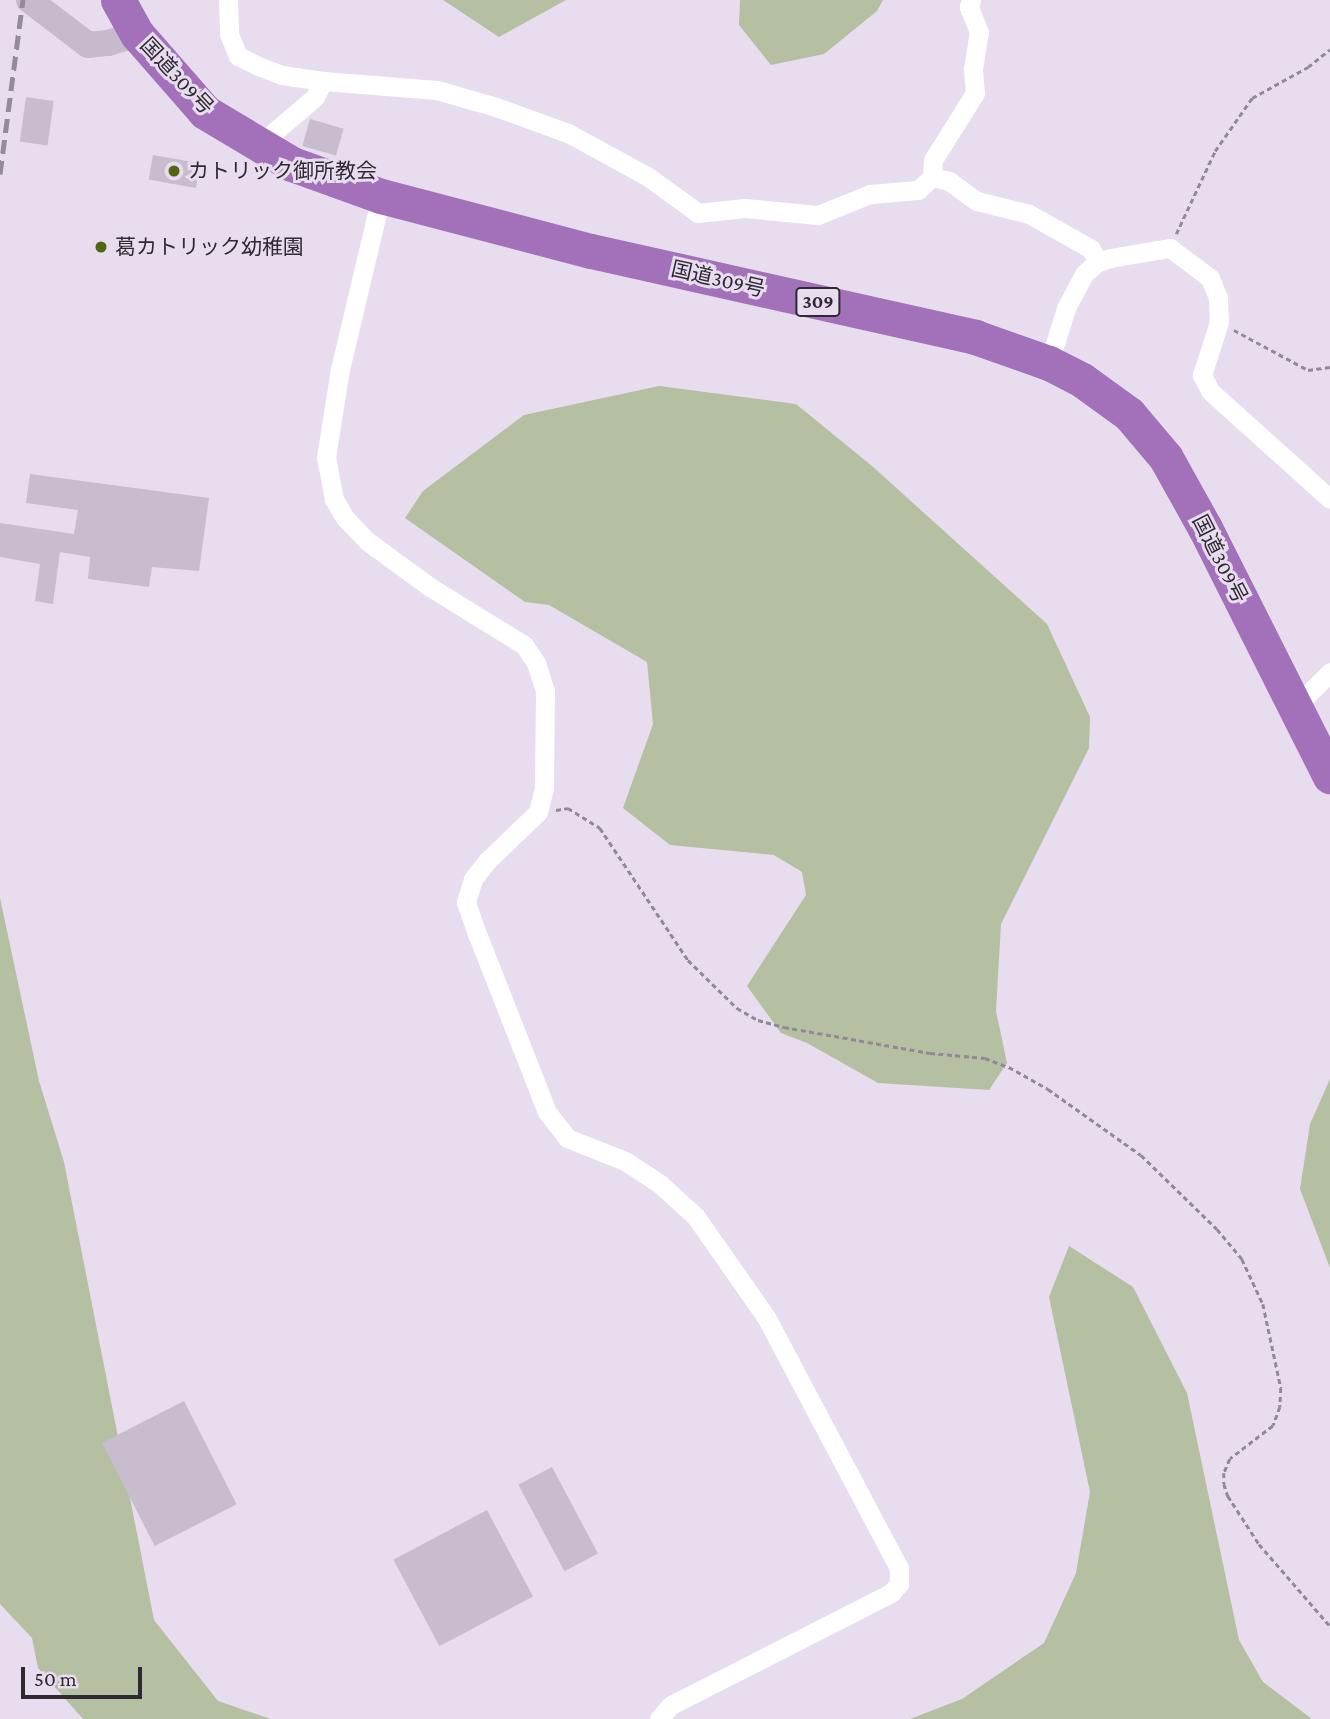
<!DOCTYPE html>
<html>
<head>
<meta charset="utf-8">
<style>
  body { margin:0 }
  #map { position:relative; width:1330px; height:1719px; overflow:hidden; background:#e8dcef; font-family:"Crimson Pro","Noto Sans JP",serif }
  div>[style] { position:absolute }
  .green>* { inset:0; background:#b5bfa1 }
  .building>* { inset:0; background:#c8bccf; transform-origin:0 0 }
  .path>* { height:2.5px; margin-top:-1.25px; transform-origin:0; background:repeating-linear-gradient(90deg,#928997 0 5px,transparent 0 8.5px) }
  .street>* { height:19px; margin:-9.5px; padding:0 9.5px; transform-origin:9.5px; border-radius:9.5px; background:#fff }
  .secondary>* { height:26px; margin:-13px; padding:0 13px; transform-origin:13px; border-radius:13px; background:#c8bacd }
  .highway>* { height:35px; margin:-17.5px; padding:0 17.5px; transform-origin:17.5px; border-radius:17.5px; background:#a271b9 }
  .rail>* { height:5px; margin-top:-2.5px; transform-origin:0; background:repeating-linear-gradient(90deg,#948b99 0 14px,transparent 0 21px) }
  .dots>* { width:19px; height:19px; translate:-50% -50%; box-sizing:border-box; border:4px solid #e8dcef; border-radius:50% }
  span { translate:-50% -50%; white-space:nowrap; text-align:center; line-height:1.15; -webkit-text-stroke:6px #e8dcef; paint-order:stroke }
  .shield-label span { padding:2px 5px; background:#e8dcef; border:2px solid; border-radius:5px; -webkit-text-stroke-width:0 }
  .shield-label { font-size:19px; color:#2f2a31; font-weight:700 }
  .street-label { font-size:21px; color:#2f2a31 }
  .poi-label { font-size:21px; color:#2f2a31 }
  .left { translate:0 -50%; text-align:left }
  .scale { position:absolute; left:21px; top:1667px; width:121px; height:32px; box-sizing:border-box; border:4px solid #2f2a31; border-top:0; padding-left:9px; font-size:21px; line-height:24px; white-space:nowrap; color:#2f2a31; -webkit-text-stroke:5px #e8dcef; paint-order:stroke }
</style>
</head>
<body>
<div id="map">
  <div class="green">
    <div style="clip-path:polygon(443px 0,566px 0,499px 37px)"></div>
    <div style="clip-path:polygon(740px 0,883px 0,877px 11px,824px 54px,771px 65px,739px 25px)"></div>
    <div style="clip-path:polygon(659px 386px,796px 404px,872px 466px,1047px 624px,1090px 717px,1089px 748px,1001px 924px,996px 1011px,1007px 1063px,989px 1090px,878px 1083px,807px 1043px,781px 1033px,747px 986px,806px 895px,802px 872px,774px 855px,670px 845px,623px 808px,653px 724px,647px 662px,549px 605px,525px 602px,405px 518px,423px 491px,524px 415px)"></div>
    <div style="clip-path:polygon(0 898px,39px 1081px,64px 1162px,154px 1620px,218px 1701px,271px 1719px,83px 1719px,38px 1668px,32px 1638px,0 1604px)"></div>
    <div style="clip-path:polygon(1330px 1079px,1330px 1268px,1300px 1189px,1310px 1124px)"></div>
    <div style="clip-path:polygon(1069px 1246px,1133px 1287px,1187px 1393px,1239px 1640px,1263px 1682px,1312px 1719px,910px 1719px,962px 1699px,1044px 1643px,1076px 1573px,1090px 1492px,1049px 1297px)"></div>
  </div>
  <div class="building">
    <div style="left:26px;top:97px;width:28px;height:45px;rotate:8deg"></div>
    <div style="left:310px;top:119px;width:35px;height:28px;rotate:16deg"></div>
    <div style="left:153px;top:155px;width:48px;height:25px;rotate:10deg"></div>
    <div style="clip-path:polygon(30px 474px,209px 498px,199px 571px,152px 567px,149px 587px,88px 579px,90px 557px,60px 552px,53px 604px,35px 601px,40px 564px,0 557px,0 523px,74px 534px,78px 510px,26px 503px)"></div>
    <div style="left:184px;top:1401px;width:116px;height:92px;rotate:63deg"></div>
    <div style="left:552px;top:1467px;width:98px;height:38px;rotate:62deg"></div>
    <div style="left:487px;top:1510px;width:98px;height:106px;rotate:62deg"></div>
  </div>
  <div class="path">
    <div style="left:1176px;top:234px;width:92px;rotate:-64.8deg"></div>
    <div style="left:1215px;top:151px;width:65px;rotate:-55.1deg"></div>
    <div style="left:1252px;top:98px;width:64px;rotate:-29deg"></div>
    <div style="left:1308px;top:67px;width:28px;rotate:-39deg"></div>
    <div style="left:1234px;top:330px;width:84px;rotate:28.4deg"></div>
    <div style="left:1308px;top:370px;width:22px;rotate:-8deg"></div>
    <div style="left:556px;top:810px;width:12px;rotate:-9deg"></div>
    <div style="left:568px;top:808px;width:38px;rotate:32deg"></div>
    <div style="left:600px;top:828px;width:159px;rotate:56.3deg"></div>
    <div style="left:688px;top:960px;width:69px;rotate:44.4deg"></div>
    <div style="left:737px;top:1008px;width:24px;rotate:30deg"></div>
    <div style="left:758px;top:1020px;width:27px;rotate:15deg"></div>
    <div style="left:784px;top:1027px;width:148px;rotate:10.1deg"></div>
    <div style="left:930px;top:1053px;width:55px;rotate:5.2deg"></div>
    <div style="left:985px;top:1058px;width:26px;rotate:21deg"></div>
    <div style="left:1009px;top:1067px;width:45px;rotate:29.4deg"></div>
    <div style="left:1048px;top:1089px;width:114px;rotate:35.4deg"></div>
    <div style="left:1141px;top:1155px;width:106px;rotate:44.2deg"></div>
    <div style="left:1217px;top:1229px;width:39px;rotate:50deg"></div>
    <div style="left:1242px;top:1259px;width:50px;rotate:65deg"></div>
    <div style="left:1263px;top:1304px;width:86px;rotate:77.9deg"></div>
    <div style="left:1281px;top:1388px;width:19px;rotate:93deg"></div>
    <div style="left:1280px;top:1407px;width:20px;rotate:110deg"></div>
    <div style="left:1273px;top:1426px;width:54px;rotate:142.5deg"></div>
    <div style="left:1230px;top:1459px;width:15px;rotate:113deg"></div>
    <div style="left:1224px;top:1473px;width:11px;rotate:90deg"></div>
    <div style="left:1224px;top:1484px;width:13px;rotate:72deg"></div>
    <div style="left:1228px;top:1496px;width:57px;rotate:57.1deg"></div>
    <div style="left:1259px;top:1544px;width:108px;rotate:49.1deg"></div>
  </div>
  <div class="street">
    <div style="left:228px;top:0;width:34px;rotate:88deg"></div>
    <div style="left:229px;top:34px;width:24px;rotate:68deg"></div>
    <div style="left:238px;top:56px;width:25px;rotate:26deg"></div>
    <div style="left:261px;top:67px;width:22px;rotate:21deg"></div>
    <div style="left:282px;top:75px;width:41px;rotate:8.3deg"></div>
    <div style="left:323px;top:81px;width:114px;rotate:4.5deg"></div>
    <div style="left:437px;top:90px;width:61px;rotate:16.1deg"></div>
    <div style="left:496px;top:107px;width:77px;rotate:19.9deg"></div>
    <div style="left:568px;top:133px;width:90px;rotate:28.6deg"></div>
    <div style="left:647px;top:176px;width:63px;rotate:36deg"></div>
    <div style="left:698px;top:213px;width:47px;rotate:-6.1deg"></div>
    <div style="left:745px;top:208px;width:73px;rotate:5.5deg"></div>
    <div style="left:818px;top:215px;width:56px;rotate:-22deg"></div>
    <div style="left:870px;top:194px;width:48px;rotate:-4.8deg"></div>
    <div style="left:918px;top:190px;width:19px;rotate:-43deg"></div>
    <div style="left:932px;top:177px;width:17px;rotate:-87deg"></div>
    <div style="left:933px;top:160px;width:79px;rotate:-57.9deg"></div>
    <div style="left:975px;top:93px;width:24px;rotate:-95deg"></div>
    <div style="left:973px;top:69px;width:37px;rotate:-81deg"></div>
    <div style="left:979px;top:32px;width:27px;rotate:-112deg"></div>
    <div style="left:969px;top:7px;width:7px;rotate:-74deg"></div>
    <div style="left:264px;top:150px;width:21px;rotate:-61deg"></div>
    <div style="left:274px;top:132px;width:54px;rotate:-40.5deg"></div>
    <div style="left:315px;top:97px;width:18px;rotate:-63deg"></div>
    <div style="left:932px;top:177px;width:17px;rotate:13deg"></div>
    <div style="left:949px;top:181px;width:34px;rotate:36deg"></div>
    <div style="left:977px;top:201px;width:54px;rotate:14deg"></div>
    <div style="left:1029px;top:214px;width:71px;rotate:29.4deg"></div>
    <div style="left:1091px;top:249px;width:15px;rotate:62deg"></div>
    <div style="left:381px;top:196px;width:178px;rotate:103.3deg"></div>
    <div style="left:340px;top:369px;width:89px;rotate:99deg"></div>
    <div style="left:326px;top:457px;width:43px;rotate:79.2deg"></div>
    <div style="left:334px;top:499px;width:22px;rotate:60deg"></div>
    <div style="left:345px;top:518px;width:32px;rotate:46deg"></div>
    <div style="left:367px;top:541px;width:78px;rotate:36.1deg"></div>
    <div style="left:430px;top:587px;width:110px;rotate:31.7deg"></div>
    <div style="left:524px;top:645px;width:22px;rotate:56deg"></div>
    <div style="left:536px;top:663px;width:29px;rotate:72deg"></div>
    <div style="left:545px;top:691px;width:97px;rotate:90.6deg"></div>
    <div style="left:544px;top:788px;width:25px;rotate:104deg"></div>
    <div style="left:538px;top:812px;width:71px;rotate:136.1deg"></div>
    <div style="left:487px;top:861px;width:23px;rotate:128deg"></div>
    <div style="left:473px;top:879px;width:24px;rotate:107deg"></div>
    <div style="left:466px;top:902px;width:36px;rotate:71deg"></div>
    <div style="left:478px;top:936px;width:189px;rotate:68.6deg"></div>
    <div style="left:547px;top:1112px;width:33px;rotate:52deg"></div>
    <div style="left:567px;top:1138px;width:62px;rotate:21.6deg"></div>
    <div style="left:625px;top:1161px;width:42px;rotate:33.3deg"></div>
    <div style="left:660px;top:1184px;width:49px;rotate:42.5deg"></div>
    <div style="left:696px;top:1217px;width:122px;rotate:55deg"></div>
    <div style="left:766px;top:1317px;width:284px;rotate:62.1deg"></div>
    <div style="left:899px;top:1568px;width:16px;rotate:90deg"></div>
    <div style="left:899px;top:1584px;width:12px;rotate:132deg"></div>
    <div style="left:891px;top:1593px;width:247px;rotate:153deg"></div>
    <div style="left:671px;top:1705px;width:18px;rotate:131deg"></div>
    <div style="left:1049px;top:363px;width:58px;rotate:-72.8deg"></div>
    <div style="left:1066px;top:308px;width:38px;rotate:-62deg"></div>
    <div style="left:1084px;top:274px;width:18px;rotate:-41deg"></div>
    <div style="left:1098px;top:262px;width:13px;rotate:-18deg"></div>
    <div style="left:1110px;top:258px;width:61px;rotate:-9.5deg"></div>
    <div style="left:1170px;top:248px;width:50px;rotate:36.9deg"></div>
    <div style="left:1210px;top:278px;width:22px;rotate:68deg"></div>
    <div style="left:1218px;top:298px;width:24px;rotate:88deg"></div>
    <div style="left:1219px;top:322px;width:56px;rotate:107.8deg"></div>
    <div style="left:1202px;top:375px;width:18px;rotate:63deg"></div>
    <div style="left:1210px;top:391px;width:161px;rotate:42deg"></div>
    <div style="left:1295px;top:707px;width:49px;rotate:-45deg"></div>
  </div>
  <div class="secondary">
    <div style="left:29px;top:0;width:74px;rotate:37.3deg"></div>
    <div style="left:88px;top:45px;width:20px;rotate:-6deg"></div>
    <div style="left:108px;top:43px;width:30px;rotate:-17deg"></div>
  </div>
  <div class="highway">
    <div style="left:118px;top:0;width:39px;rotate:61deg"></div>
    <div style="left:137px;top:34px;width:103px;rotate:48.9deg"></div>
    <div style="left:205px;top:112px;width:101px;rotate:30.9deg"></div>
    <div style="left:292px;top:164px;width:95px;rotate:19.8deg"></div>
    <div style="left:381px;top:196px;width:217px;rotate:14.7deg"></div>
    <div style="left:591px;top:251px;width:394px;rotate:12.6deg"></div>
    <div style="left:975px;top:337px;width:78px;rotate:19.4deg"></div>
    <div style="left:1049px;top:363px;width:37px;rotate:27deg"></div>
    <div style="left:1082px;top:380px;width:58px;rotate:35.9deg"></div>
    <div style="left:1129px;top:414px;width:57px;rotate:49.9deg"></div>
    <div style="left:1166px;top:458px;width:80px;rotate:60.9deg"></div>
    <div style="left:1205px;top:528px;width:278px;rotate:63.3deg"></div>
  </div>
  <div class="rail">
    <div style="left:0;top:174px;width:176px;rotate:-82.5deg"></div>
  </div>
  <div class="dots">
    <div style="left:174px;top:171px;background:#526510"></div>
    <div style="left:101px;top:247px;background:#526510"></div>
  </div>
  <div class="shield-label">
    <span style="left:818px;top:302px">309</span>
  </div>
  <div class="street-label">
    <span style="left:177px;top:76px;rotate:47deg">国道309号</span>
    <span style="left:718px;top:279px;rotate:13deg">国道309号</span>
    <span style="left:1220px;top:559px;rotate:63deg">国道309号</span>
  </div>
  <div class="poi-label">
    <span class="left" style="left:188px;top:171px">カトリック御所教会</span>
    <span class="left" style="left:115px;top:247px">葛カトリック幼稚園</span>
  </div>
  <div class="scale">50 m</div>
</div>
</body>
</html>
